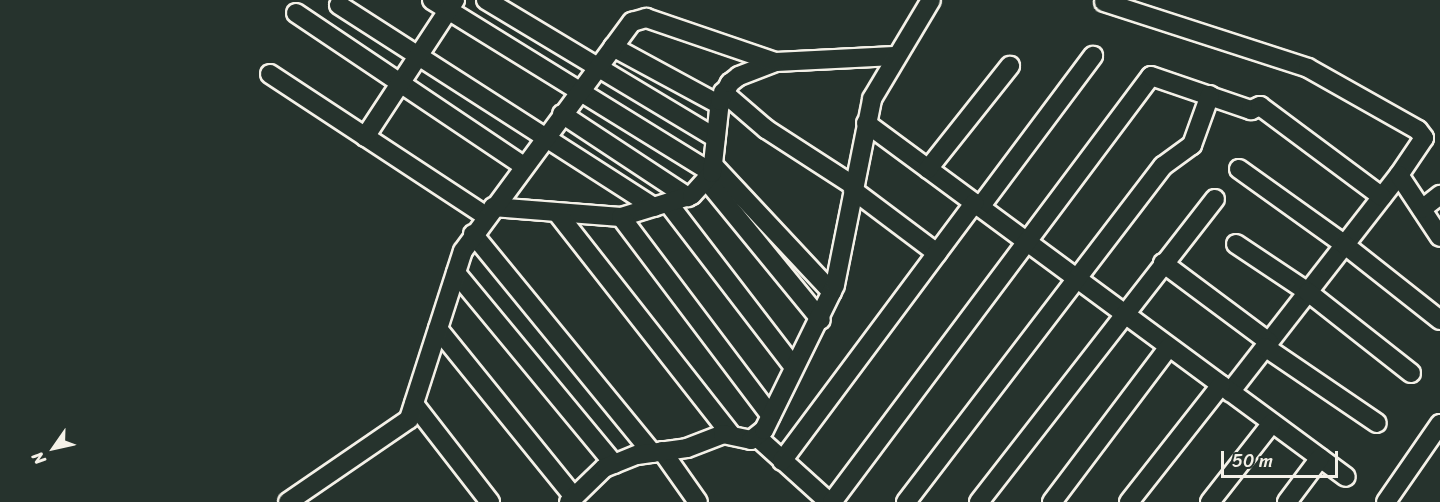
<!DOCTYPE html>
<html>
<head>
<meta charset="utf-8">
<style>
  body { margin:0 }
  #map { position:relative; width:1440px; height:502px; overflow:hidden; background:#26332d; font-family:Sriracha,sans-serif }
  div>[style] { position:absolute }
  .roads { filter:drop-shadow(2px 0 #f4f1e8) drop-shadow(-2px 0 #f4f1e8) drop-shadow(0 2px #f4f1e8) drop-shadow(0 -2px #f4f1e8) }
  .minor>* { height:18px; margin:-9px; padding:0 9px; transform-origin:9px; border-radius:9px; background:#26332d }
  span { translate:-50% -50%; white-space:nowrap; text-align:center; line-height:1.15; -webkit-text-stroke:5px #26332d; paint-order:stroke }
  .north { position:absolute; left:24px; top:418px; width:60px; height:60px; -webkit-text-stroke:4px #26332d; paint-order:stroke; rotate:236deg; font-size:16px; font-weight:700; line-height:24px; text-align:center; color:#f4f1e8 }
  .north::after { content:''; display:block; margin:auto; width:21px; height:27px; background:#f4f1e8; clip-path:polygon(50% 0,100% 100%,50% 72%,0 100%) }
  .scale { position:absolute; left:1221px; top:451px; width:117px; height:27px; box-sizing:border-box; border:3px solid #f4f1e8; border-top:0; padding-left:8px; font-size:18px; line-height:21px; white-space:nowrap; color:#f4f1e8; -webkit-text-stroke:4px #26332d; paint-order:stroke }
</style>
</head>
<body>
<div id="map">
  <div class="roads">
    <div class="minor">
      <div style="left:432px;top:0;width:329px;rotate:31.7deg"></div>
      <div style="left:486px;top:0;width:268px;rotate:31deg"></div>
      <div style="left:1104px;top:2px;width:214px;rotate:17.9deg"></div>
      <div style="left:1308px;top:68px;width:126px;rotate:29.4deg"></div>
      <div style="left:1418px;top:130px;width:10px;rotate:53deg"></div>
      <div style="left:1424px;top:138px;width:45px;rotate:124deg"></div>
      <div style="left:1399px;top:175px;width:275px;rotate:127.9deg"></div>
      <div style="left:339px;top:5px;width:374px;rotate:32.7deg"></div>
      <div style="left:296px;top:13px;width:275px;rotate:33.9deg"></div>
      <div style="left:613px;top:47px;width:122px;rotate:28.5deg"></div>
      <div style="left:270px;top:74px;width:258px;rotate:33.3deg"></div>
      <div style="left:723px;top:92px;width:57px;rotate:40.7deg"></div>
      <div style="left:766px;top:129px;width:105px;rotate:32.9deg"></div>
      <div style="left:562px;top:114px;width:151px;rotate:33.4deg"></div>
      <div style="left:866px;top:123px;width:596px;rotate:36.41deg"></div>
      <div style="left:365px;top:137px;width:164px;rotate:-56.7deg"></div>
      <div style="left:713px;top:165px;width:174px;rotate:46.9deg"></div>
      <div style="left:928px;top:169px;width:132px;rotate:-51.5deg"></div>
      <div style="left:1239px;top:169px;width:130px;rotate:35.6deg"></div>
      <div style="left:1345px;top:245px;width:121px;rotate:38.3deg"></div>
      <div style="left:1399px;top:175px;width:74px;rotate:56.5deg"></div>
      <div style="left:708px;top:182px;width:178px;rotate:50.7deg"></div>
      <div style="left:853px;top:190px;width:105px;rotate:36.9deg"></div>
      <div style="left:668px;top:203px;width:207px;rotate:52.5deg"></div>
      <div style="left:493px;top:207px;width:128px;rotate:4.5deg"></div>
      <div style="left:621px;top:217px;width:74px;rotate:-17.2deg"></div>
      <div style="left:692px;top:195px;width:30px;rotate:-48deg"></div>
      <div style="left:712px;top:173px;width:72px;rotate:-83.7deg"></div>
      <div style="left:720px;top:101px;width:21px;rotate:-61deg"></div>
      <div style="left:730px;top:83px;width:11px;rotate:-38deg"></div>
      <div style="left:739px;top:76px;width:39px;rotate:-21deg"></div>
      <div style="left:775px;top:62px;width:120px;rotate:-2.9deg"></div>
      <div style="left:980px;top:207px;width:189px;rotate:-53.2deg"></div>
      <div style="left:1422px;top:209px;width:23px;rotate:-38deg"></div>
      <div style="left:558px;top:214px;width:281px;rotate:51.9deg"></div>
      <div style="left:621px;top:217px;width:249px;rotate:53deg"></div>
      <div style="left:473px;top:234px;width:283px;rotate:50.7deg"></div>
      <div style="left:1236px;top:244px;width:87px;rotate:33.7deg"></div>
      <div style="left:1308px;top:292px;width:131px;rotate:38.2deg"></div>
      <div style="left:1163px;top:263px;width:132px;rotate:36.7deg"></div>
      <div style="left:456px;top:273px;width:248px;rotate:50.4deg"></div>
      <div style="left:438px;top:329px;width:216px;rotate:51deg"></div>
      <div style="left:1265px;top:347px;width:135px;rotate:34.2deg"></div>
      <div style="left:414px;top:404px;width:124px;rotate:52.2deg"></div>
      <div style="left:757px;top:437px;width:97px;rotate:42.1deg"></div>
      <div style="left:662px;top:451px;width:62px;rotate:54.8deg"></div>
      <div style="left:782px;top:461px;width:322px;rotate:-53.3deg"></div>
      <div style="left:288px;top:502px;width:147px;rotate:-34.4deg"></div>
      <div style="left:409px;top:419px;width:176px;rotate:-72.2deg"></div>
      <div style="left:463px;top:251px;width:285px;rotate:-53.6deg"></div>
      <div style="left:632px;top:22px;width:15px;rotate:-16deg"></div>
      <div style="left:646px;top:18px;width:136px;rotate:18.8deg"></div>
      <div style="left:569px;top:502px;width:49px;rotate:-44.2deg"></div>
      <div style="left:604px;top:468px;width:35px;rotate:-22deg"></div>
      <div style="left:637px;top:455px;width:50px;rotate:-8deg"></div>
      <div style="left:687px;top:448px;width:39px;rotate:-21deg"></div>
      <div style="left:723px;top:434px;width:29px;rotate:12deg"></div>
      <div style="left:751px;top:440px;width:16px;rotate:-38deg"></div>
      <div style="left:764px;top:430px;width:161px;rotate:-63.9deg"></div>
      <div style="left:835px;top:285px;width:190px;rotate:-78.7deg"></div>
      <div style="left:872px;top:99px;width:115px;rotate:-59.2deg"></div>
      <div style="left:832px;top:502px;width:532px;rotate:-53.17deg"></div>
      <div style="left:1151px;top:76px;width:106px;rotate:18.8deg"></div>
      <div style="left:1251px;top:110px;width:10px;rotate:-24deg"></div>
      <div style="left:1260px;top:106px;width:152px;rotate:36.7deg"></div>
      <div style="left:906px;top:502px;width:423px;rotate:-52.6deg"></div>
      <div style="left:1163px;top:166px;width:36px;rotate:-36deg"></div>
      <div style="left:1192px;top:145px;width:53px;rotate:-70.2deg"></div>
      <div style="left:979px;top:502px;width:384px;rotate:-52.1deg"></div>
      <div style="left:1052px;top:502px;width:194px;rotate:-53deg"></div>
      <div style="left:1129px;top:502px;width:149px;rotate:-51.8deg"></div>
      <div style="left:1210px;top:502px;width:100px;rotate:-51.9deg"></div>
      <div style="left:1287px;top:502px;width:55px;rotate:-53.1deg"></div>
      <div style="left:1386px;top:502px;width:95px;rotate:-55.3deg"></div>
    </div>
  </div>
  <div class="north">N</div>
  <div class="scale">50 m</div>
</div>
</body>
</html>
